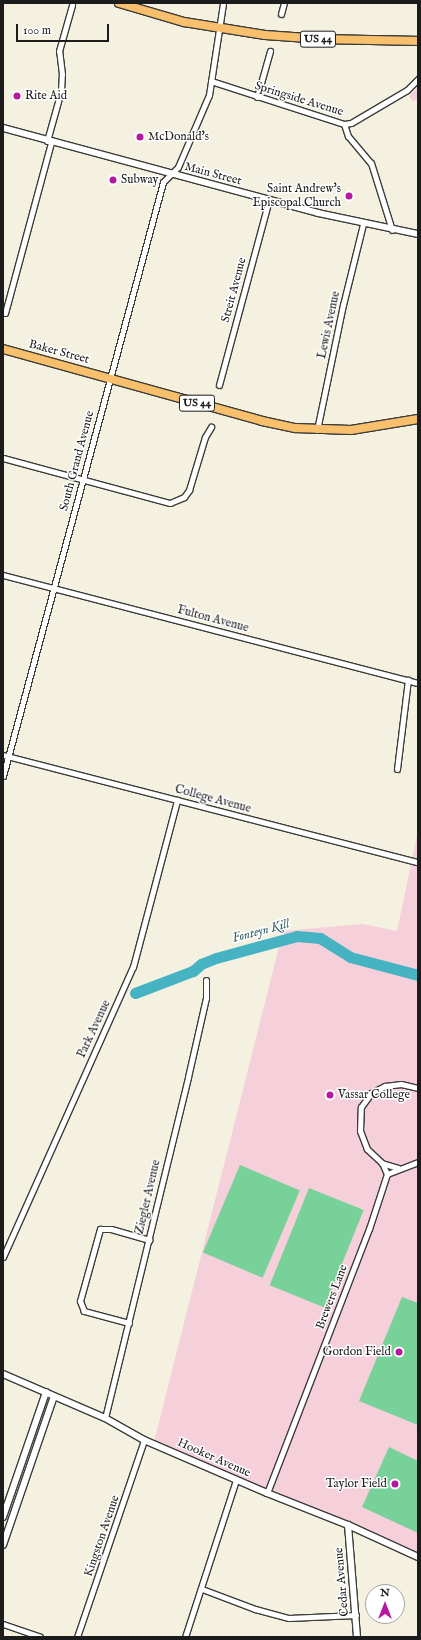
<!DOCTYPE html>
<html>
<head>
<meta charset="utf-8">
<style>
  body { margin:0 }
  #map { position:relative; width:421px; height:1640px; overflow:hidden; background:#f4f1e0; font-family:"IM FELL English",serif }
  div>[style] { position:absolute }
  .built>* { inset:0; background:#f5cfd9 }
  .green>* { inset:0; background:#78d198; transform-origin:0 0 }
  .river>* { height:11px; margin:-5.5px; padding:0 5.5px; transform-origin:5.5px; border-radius:5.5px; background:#46b3c2 }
  .roads { filter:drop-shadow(1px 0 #3c3c39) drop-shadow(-1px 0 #3c3c39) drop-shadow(0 1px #3c3c39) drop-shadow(0 -1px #3c3c39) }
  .minor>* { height:5px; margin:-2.5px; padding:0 2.5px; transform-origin:2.5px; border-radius:2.5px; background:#fff }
  .tertiary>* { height:6px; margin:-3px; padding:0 3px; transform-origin:3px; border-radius:3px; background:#fff }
  .trunk>* { height:8px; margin:-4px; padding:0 4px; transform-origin:4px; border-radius:4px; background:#f8bf6c }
  .dots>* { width:11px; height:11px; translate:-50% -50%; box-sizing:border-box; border:2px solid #fff; border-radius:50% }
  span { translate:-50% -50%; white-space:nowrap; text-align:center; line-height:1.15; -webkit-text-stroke:3px #fff; paint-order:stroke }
  .shield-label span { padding:1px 3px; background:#fff; border:1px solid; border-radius:3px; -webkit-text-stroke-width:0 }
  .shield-label { font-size:11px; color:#1c1c1c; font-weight:700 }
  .poi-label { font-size:12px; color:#1c1c1c }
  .left { translate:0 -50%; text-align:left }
  .right { translate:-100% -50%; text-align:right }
  .street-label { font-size:12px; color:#1c1c1c }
  .water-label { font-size:13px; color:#2f6067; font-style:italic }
  .frame { position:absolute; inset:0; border:4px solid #1c1c1c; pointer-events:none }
  .north { position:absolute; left:365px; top:1584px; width:40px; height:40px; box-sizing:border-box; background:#fff; border:1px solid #a4a4a4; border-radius:50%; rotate:0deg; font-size:11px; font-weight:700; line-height:16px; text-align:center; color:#1c1c1c }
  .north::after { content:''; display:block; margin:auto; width:14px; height:18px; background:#b5179e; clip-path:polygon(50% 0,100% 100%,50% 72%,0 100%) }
  .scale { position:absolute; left:16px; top:24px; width:93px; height:18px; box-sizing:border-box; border:2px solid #1c1c1c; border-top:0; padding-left:5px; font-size:12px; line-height:14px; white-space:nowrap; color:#1c1c1c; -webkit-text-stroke:3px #fff; paint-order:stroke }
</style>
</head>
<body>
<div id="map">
  <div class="built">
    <div style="clip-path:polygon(418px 88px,418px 97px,413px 102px,409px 96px)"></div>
    <div style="clip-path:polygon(418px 831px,418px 1557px,348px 1524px,154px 1442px,283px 931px,363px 924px,397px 931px)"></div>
  </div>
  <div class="green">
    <div style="left:240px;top:1165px;width:65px;height:95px;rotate:23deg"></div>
    <div style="left:309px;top:1188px;width:59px;height:105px;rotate:22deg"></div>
    <div style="clip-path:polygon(402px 1297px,418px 1303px,418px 1425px,359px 1401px)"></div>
    <div style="clip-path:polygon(389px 1447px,418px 1461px,418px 1533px,362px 1507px)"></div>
  </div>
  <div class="river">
    <div style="left:135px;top:993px;width:62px;rotate:-20.8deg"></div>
    <div style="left:193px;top:971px;width:11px;rotate:-41deg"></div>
    <div style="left:201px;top:964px;width:16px;rotate:-22deg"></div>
    <div style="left:216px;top:958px;width:84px;rotate:-15.2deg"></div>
    <div style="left:297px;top:936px;width:23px;rotate:5deg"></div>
    <div style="left:320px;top:938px;width:36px;rotate:32deg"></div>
    <div style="left:350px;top:957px;width:70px;rotate:14.8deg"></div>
  </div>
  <div class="roads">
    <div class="minor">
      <div style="left:281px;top:14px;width:11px;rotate:-75deg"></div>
      <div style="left:211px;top:81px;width:140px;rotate:17.9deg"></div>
      <div style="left:344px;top:124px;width:7px;rotate:-8deg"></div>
      <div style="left:351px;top:123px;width:65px;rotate:-30.5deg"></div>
      <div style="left:407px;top:90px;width:16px;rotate:-45deg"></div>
      <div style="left:257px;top:97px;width:48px;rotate:-74.2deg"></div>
      <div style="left:344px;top:124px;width:13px;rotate:72deg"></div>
      <div style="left:348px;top:136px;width:35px;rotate:50deg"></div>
      <div style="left:371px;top:163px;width:70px;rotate:72.6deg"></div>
      <div style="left:47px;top:141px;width:52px;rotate:-74.4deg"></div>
      <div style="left:61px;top:91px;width:17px;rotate:-87deg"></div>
      <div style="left:62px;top:74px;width:23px;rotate:-97deg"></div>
      <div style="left:59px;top:51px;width:48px;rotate:-74.2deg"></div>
      <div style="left:5px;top:313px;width:177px;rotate:-74.9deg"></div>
      <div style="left:219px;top:385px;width:192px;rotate:-74.9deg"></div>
      <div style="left:317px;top:430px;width:128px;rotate:-78.3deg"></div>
      <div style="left:343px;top:305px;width:83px;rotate:-76.1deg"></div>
      <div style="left:3px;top:458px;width:173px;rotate:15.1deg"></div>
      <div style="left:170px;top:503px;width:15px;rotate:-23deg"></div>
      <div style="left:184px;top:497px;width:9px;rotate:-54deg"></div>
      <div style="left:189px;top:490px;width:55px;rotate:-73.2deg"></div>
      <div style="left:205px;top:437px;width:12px;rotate:-59deg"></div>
      <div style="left:3px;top:575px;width:429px;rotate:14.6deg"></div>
      <div style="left:3px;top:755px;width:429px;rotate:14.5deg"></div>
      <div style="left:397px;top:769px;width:90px;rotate:-83deg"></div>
      <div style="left:3px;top:776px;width:615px;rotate:-74.92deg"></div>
      <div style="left:163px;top:182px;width:21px;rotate:-45deg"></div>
      <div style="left:178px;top:167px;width:78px;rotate:-66.7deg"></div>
      <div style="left:209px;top:95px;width:93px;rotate:-81.3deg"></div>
      <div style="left:398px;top:1168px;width:17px;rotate:-163deg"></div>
      <div style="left:382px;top:1163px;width:21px;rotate:-137deg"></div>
      <div style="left:367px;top:1149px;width:19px;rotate:-111deg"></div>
      <div style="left:360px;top:1131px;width:24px;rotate:-88deg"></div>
      <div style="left:361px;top:1107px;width:17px;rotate:-54deg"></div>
      <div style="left:371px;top:1093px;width:16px;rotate:-27deg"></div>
      <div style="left:385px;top:1086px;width:16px;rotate:-7deg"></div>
      <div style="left:401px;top:1084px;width:17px;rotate:13deg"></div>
      <div style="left:387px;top:1174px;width:33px;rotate:-21deg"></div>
      <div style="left:3px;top:1257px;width:318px;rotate:-65.9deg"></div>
      <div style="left:133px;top:967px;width:173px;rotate:-75.2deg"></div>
      <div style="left:129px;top:1323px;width:47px;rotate:-165.1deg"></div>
      <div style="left:84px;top:1311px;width:11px;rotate:-112deg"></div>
      <div style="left:80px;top:1301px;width:75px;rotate:-74.5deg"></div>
      <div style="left:100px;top:1229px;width:11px"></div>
      <div style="left:111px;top:1229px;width:40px;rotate:16deg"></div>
      <div style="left:105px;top:1418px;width:351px;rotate:-76.3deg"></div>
      <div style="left:188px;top:1077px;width:81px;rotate:-77.2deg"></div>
      <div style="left:206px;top:998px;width:18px;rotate:-90deg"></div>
      <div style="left:267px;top:1493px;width:283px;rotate:-68.9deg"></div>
      <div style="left:369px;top:1229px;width:58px;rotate:-71.9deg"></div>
      <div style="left:387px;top:1174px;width:12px;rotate:-114deg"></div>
      <div style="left:202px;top:1589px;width:57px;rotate:20.7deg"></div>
      <div style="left:255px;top:1609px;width:35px;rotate:15deg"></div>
      <div style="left:289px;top:1618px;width:67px;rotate:-2.6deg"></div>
      <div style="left:3px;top:1624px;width:39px;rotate:19deg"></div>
      <div style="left:77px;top:1637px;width:208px;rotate:-71.2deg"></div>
      <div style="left:185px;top:1637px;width:165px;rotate:-72deg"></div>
    </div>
    <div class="tertiary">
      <div style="left:3px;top:128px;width:326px;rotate:15.1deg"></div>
      <div style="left:318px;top:213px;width:102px;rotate:11.9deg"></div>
      <div style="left:3px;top:1374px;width:111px;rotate:23.3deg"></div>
      <div style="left:105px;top:1418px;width:45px;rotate:29.4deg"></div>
      <div style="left:144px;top:1440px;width:134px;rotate:23.3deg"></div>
      <div style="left:267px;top:1493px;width:87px;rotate:21.6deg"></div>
      <div style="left:348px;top:1525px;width:77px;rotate:24.6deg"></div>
      <div style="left:3px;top:1517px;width:132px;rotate:-71deg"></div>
      <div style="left:348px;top:1525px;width:112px;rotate:85.4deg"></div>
      <div style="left:3px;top:1545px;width:157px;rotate:-71.1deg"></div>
    </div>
    <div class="trunk">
      <div style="left:119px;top:3px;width:68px;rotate:16.3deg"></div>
      <div style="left:184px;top:22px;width:82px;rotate:9.1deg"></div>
      <div style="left:265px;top:35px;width:57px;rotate:4deg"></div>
      <div style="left:322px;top:39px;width:96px;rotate:1.2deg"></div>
      <div style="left:3px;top:349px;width:269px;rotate:15.5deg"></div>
      <div style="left:262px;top:421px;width:34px;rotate:12deg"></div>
      <div style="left:295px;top:428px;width:56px;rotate:2deg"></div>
      <div style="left:351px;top:430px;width:68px;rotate:-9.3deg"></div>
    </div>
  </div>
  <div class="dots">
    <div style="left:17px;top:96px;background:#b5179e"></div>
    <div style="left:140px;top:137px;background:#b5179e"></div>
    <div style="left:113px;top:180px;background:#b5179e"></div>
    <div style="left:349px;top:196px;background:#b5179e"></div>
    <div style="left:330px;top:1095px;background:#b5179e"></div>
    <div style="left:399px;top:1352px;background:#b5179e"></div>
    <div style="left:395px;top:1484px;background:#b5179e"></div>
  </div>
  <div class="shield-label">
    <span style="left:318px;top:39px">US 44</span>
    <span style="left:197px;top:403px">US 44</span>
  </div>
  <div class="poi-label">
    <span class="left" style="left:25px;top:96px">Rite Aid</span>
    <span class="left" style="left:148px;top:137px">McDonald's</span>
    <span class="left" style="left:121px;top:180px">Subway</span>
    <span class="right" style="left:341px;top:196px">Saint Andrew's<br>Episcopal Church</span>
    <span class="left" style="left:338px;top:1095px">Vassar College</span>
    <span class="right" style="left:391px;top:1352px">Gordon Field</span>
    <span class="right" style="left:387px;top:1484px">Taylor Field</span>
  </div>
  <div class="street-label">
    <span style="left:299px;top:99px;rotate:17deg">Springside Avenue</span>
    <span style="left:213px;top:174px;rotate:15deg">Main Street</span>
    <span style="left:234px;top:290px;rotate:-75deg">Streit Avenue</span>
    <span style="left:329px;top:325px;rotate:-78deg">Lewis Avenue</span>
    <span style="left:59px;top:352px;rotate:15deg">Baker Street</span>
    <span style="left:77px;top:461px;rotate:-75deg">South Grand Avenue</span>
    <span style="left:213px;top:619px;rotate:15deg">Fulton Avenue</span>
    <span style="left:213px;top:799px;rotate:15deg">College Avenue</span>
    <span style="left:94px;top:1029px;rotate:-65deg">Park Avenue</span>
    <span style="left:148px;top:1197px;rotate:-77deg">Ziegler Avenue</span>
    <span style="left:332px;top:1297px;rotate:-69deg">Brewers Lane</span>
    <span style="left:214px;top:1458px;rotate:24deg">Hooker Avenue</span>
    <span style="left:102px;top:1536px;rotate:-71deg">Kingston Avenue</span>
    <span style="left:342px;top:1582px;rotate:-95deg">Cedar Avenue</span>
  </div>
  <div class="water-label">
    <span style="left:261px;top:932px;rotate:-15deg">Fonteyn Kill</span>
  </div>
  <div class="frame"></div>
  <div class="north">N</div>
  <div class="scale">100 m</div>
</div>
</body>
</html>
